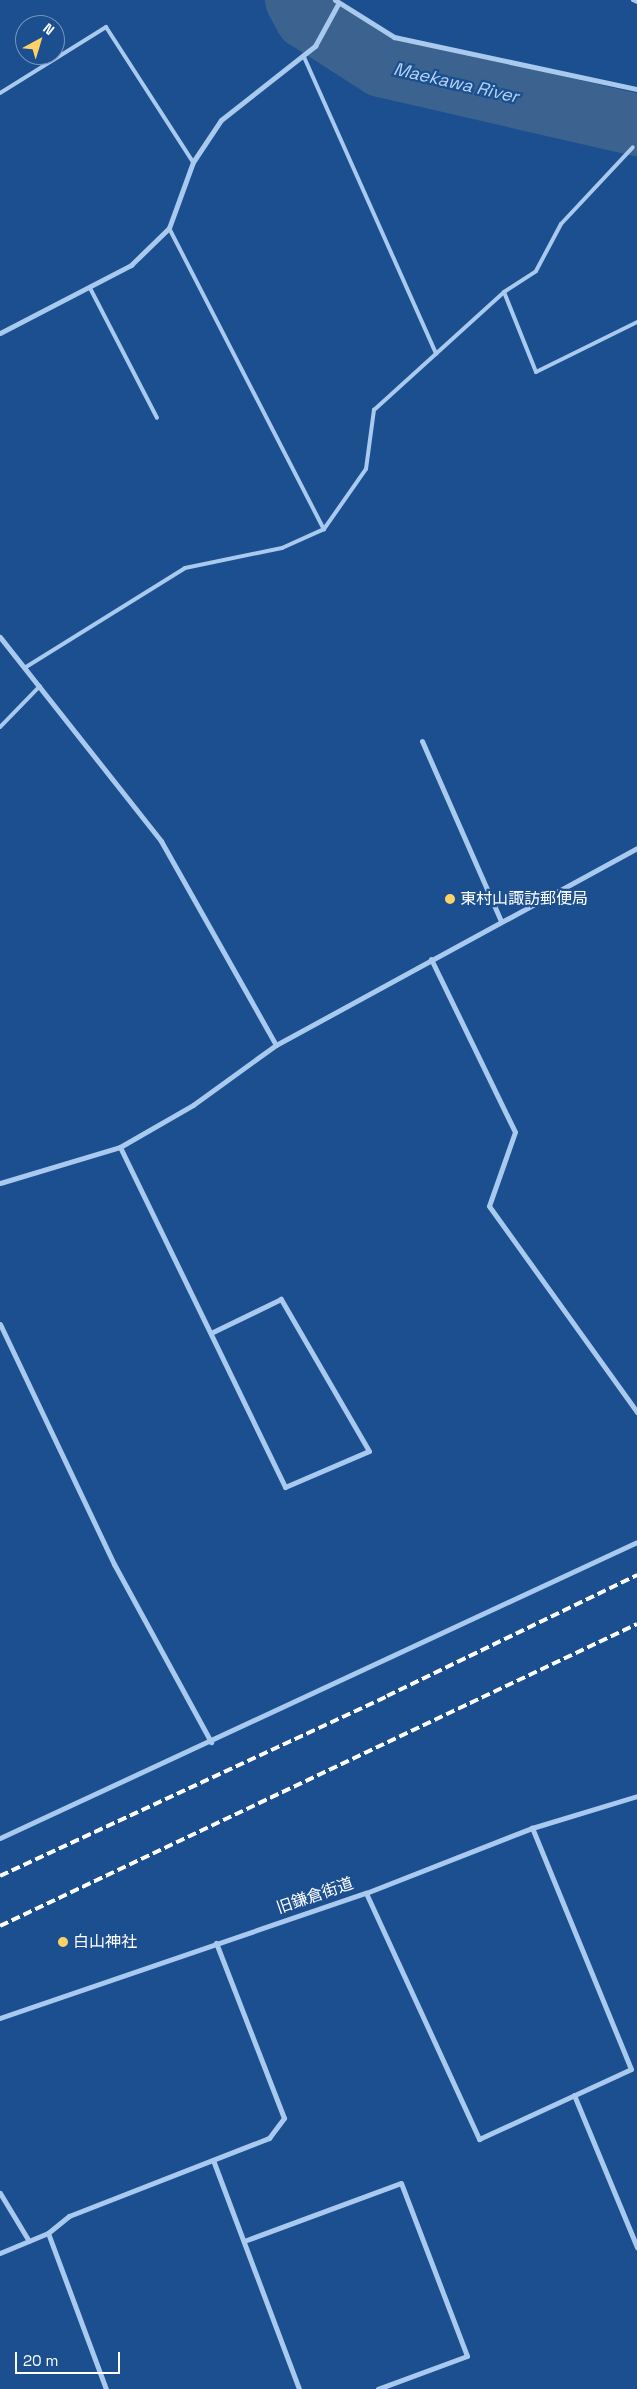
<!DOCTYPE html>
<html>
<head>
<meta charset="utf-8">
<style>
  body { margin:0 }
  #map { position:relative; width:637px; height:2389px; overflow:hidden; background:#1b4f8f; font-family:"Space Grotesk","Noto Sans JP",sans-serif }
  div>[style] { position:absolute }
  .river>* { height:62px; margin:-31px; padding:0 31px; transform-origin:31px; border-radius:31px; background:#3c6290 }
  .service>* { height:4px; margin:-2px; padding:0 2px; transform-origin:2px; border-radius:2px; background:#a9c9ee }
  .minor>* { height:5px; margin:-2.5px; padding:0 2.5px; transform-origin:2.5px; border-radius:2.5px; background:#a9c9ee }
  .rail>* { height:4px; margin-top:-2px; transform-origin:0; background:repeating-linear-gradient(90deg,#fff 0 9px,transparent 0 13px) }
  .dots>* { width:14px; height:14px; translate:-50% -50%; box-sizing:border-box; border:2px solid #1b4f8f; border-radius:50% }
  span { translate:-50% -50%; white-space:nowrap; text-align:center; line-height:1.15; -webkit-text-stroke:4.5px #1b4f8f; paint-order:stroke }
  .poi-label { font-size:16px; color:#fff }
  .left { translate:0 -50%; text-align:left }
  .street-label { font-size:16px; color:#fff }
  .water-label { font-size:18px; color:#b5d3f5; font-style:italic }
  .north { position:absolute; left:15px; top:15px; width:50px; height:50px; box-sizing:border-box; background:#1b4f8f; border:1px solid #7695bc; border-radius:50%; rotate:39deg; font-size:14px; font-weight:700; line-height:20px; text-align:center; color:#fff }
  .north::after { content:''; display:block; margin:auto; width:18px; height:22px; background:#ffd166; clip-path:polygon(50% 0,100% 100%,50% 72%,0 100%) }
  .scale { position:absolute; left:15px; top:2352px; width:105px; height:22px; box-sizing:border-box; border:2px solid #fff; border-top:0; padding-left:6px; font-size:15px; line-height:18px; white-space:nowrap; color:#fff; -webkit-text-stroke:4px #1b4f8f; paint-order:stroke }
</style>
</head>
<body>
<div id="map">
  <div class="river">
    <div style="left:296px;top:0;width:21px;rotate:61deg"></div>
    <div style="left:306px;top:18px;width:89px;rotate:32.6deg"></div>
    <div style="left:381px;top:66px;width:263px;rotate:13deg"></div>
  </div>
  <div class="service">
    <div style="left:633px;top:0;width:4px;rotate:27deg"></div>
    <div style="left:304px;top:57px;width:325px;rotate:66deg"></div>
    <div style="left:0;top:93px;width:125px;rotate:-31.9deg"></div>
    <div style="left:106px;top:27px;width:161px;rotate:57.2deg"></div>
    <div style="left:169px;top:228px;width:339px;rotate:62.8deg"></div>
    <div style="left:90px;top:288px;width:146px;rotate:62.7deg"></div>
    <div style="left:504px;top:292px;width:86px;rotate:68.2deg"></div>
    <div style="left:536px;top:372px;width:113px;rotate:-26.3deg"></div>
    <div style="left:26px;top:667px;width:187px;rotate:-31.9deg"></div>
    <div style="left:185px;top:568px;width:99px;rotate:-11.7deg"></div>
    <div style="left:282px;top:548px;width:46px;rotate:-24.3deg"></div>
    <div style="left:324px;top:529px;width:73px;rotate:-55deg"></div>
    <div style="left:366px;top:469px;width:60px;rotate:-82.3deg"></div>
    <div style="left:374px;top:410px;width:176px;rotate:-42.2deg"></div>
    <div style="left:504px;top:292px;width:38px;rotate:-33deg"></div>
    <div style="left:536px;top:271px;width:53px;rotate:-62deg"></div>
    <div style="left:561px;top:224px;width:105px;rotate:-46.9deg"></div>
    <div style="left:0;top:727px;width:57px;rotate:-45.7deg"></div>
  </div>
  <div class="minor">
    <div style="left:335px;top:0;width:70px;rotate:32.1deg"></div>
    <div style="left:394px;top:37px;width:249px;rotate:12.1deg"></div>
    <div style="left:0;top:333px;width:148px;rotate:-27.4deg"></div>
    <div style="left:131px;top:265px;width:53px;rotate:-44.2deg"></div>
    <div style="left:169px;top:228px;width:70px;rotate:-70deg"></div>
    <div style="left:193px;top:162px;width:50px;rotate:-56.3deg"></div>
    <div style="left:221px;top:120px;width:120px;rotate:-38.2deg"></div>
    <div style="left:315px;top:46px;width:48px;rotate:-61.3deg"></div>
    <div style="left:0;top:637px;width:260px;rotate:51.7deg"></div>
    <div style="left:161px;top:841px;width:234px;rotate:60.6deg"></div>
    <div style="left:422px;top:741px;width:197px;rotate:66.3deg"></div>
    <div style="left:431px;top:959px;width:192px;rotate:64.1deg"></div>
    <div style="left:515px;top:1132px;width:78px;rotate:109.4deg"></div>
    <div style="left:489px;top:1206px;width:254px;rotate:54.3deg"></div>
    <div style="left:120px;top:1147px;width:378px;rotate:64.1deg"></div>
    <div style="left:285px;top:1487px;width:91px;rotate:-23.2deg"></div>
    <div style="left:369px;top:1451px;width:176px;rotate:-120.1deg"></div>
    <div style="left:281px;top:1299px;width:78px;rotate:154.1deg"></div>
    <div style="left:0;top:1183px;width:125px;rotate:-16.7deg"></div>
    <div style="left:120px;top:1147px;width:84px;rotate:-29.9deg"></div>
    <div style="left:193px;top:1105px;width:102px;rotate:-35.9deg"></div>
    <div style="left:276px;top:1045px;width:411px;rotate:-28.6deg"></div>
    <div style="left:0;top:1324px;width:266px;rotate:64.6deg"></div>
    <div style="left:114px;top:1564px;width:203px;rotate:61.4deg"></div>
    <div style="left:0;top:1838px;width:702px;rotate:-24.92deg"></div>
    <div style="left:366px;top:1893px;width:271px;rotate:65.3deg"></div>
    <div style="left:479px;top:2139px;width:167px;rotate:-24.7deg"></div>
    <div style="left:631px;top:2069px;width:261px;rotate:-112.3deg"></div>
    <div style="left:0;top:2018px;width:387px;rotate:-18.9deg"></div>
    <div style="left:366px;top:1893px;width:178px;rotate:-21.4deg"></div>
    <div style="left:532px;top:1828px;width:110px;rotate:-16.9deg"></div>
    <div style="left:574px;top:2095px;width:165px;rotate:67.5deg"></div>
    <div style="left:213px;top:2160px;width:245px;rotate:69.4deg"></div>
    <div style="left:0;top:2193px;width:56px;rotate:58.9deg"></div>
    <div style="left:48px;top:2233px;width:166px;rotate:69.6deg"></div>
    <div style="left:244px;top:2241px;width:167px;rotate:-20.3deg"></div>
    <div style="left:401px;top:2183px;width:185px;rotate:69.1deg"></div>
    <div style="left:467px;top:2356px;width:95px;rotate:159.7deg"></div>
    <div style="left:0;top:2253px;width:52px;rotate:-22.6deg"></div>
    <div style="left:48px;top:2233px;width:27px;rotate:-39deg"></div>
    <div style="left:69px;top:2216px;width:215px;rotate:-21.3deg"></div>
    <div style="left:269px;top:2138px;width:25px;rotate:-53deg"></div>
    <div style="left:284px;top:2118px;width:188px;rotate:-111.2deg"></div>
  </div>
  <div class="rail">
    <div style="left:0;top:1876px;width:427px;rotate:-24.9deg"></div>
    <div style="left:387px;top:1696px;width:278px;rotate:-25.8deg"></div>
    <div style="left:0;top:1926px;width:705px;rotate:-25.37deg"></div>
  </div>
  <div class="dots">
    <div style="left:450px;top:899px;background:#ffd166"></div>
    <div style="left:63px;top:1942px;background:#ffd166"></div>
  </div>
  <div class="poi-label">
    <span class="left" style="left:460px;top:899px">東村山諏訪郵便局</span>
    <span class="left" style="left:73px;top:1942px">白山神社</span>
  </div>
  <div class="street-label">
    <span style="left:315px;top:1896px;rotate:-19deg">旧鎌倉街道</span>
  </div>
  <div class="water-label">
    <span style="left:456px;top:83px;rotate:13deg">Maekawa River</span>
  </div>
  <div class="north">N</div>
  <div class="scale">20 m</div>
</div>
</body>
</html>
